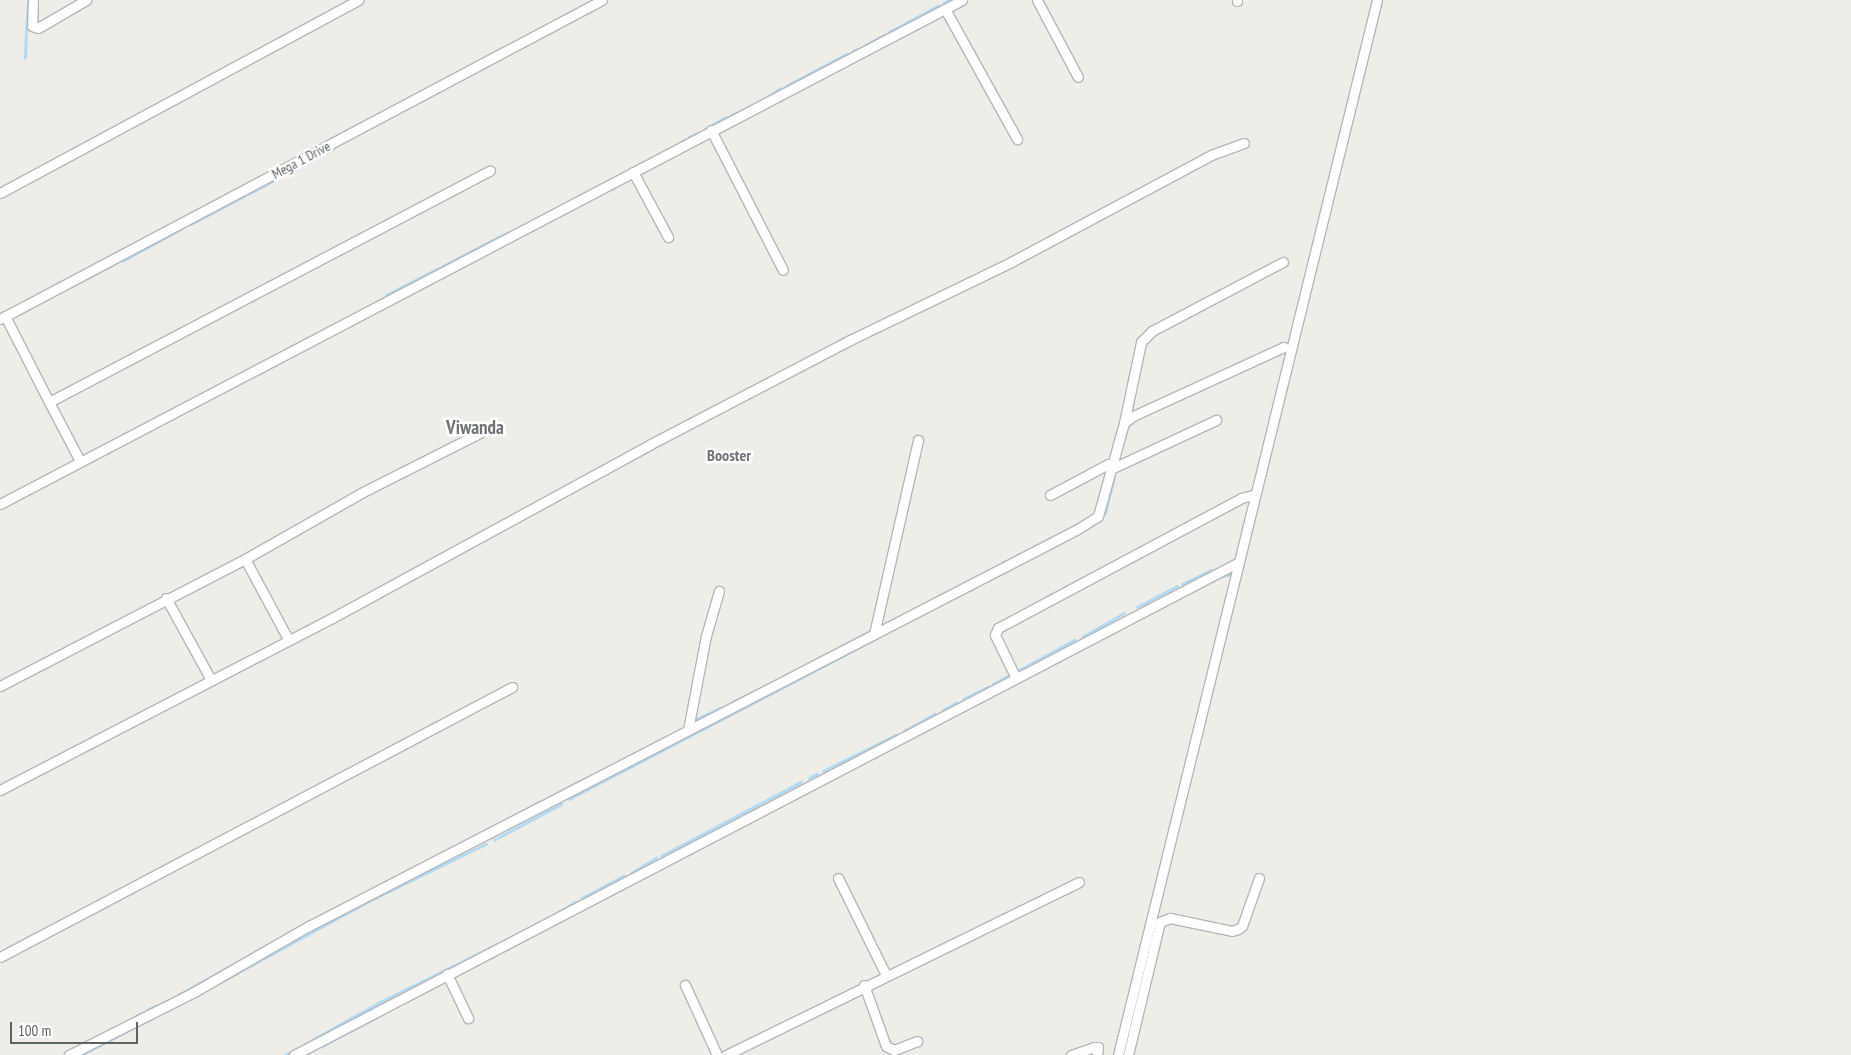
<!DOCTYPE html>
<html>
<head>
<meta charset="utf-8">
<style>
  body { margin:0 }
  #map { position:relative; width:1851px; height:1055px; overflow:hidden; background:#efede7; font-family:"PT Sans Narrow",sans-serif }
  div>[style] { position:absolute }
  .stream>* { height:2.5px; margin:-1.25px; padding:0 1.25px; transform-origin:1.25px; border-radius:1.25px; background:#b1daf4 }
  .roads { filter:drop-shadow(1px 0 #b4b7ba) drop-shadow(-1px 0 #b4b7ba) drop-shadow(0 1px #b4b7ba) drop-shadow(0 -1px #b4b7ba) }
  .street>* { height:9px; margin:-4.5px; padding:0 4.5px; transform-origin:4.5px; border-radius:4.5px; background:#fff }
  span { translate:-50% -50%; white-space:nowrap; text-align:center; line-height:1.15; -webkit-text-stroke:5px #fff; paint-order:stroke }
  .street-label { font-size:14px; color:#5f6265 }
  .quarter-label { font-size:16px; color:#707477; font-weight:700 }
  .district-label { font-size:19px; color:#707477; font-weight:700 }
  .scale { position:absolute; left:10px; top:1022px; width:128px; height:22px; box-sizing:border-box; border:2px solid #5f6265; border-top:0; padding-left:6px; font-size:15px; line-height:18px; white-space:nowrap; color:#5f6265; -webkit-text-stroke:4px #fff; paint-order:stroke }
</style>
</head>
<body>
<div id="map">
  <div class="stream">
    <div style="left:944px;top:3px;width:7px;rotate:-27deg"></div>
    <div style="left:26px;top:31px;width:31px;rotate:-86deg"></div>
    <div style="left:889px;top:32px;width:55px;rotate:-28deg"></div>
    <div style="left:864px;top:46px;width:23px;rotate:-29deg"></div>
    <div style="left:853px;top:51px;width:5px;rotate:-22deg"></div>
    <div style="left:25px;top:58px;width:24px;rotate:-88deg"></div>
    <div style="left:786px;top:86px;width:69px;rotate:-27.7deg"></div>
    <div style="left:769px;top:96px;width:14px;rotate:-34deg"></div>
    <div style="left:732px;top:115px;width:5px;rotate:-22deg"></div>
    <div style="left:705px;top:129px;width:24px;rotate:-30deg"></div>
    <div style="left:689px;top:137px;width:10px;rotate:-24deg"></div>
    <div style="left:677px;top:145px;width:9px;rotate:-36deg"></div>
    <div style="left:291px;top:172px;width:48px;rotate:-28.7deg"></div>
    <div style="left:592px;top:189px;width:7px;rotate:-27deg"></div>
    <div style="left:248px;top:194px;width:38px;rotate:-28deg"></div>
    <div style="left:572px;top:200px;width:16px;rotate:-30deg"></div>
    <div style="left:191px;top:224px;width:60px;rotate:-27.8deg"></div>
    <div style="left:520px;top:227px;width:35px;rotate:-27deg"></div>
    <div style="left:496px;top:238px;width:15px;rotate:-23deg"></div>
    <div style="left:122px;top:261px;width:67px;rotate:-28.5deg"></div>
    <div style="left:443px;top:266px;width:56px;rotate:-27.5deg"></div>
    <div style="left:105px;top:269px;width:10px;rotate:-29deg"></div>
    <div style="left:80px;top:282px;width:21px;rotate:-28deg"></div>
    <div style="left:66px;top:289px;width:9px;rotate:-27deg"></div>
    <div style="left:386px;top:295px;width:59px;rotate:-27deg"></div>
    <div style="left:1105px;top:513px;width:36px;rotate:-76deg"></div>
    <div style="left:1085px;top:529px;width:19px;rotate:-32deg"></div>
    <div style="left:1219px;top:577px;width:11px;rotate:-15deg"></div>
    <div style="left:1182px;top:584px;width:32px;rotate:-26deg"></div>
    <div style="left:957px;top:587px;width:104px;rotate:-27.6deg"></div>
    <div style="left:1137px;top:607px;width:45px;rotate:-27.7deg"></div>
    <div style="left:1082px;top:637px;width:48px;rotate:-29.7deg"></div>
    <div style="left:868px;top:643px;width:8px;rotate:-30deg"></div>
    <div style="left:841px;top:646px;width:34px;rotate:-27deg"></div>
    <div style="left:1016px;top:672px;width:66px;rotate:-28.9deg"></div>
    <div style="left:993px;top:684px;width:17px;rotate:-28deg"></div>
    <div style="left:963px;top:699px;width:28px;rotate:-26deg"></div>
    <div style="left:732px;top:702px;width:28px;rotate:-26deg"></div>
    <div style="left:943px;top:710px;width:15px;rotate:-28deg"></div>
    <div style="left:697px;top:719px;width:25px;rotate:-26deg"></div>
    <div style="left:904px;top:731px;width:35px;rotate:-29deg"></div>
    <div style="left:823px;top:771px;width:81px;rotate:-26.3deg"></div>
    <div style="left:809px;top:778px;width:9px;rotate:-27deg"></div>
    <div style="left:570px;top:786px;width:16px;rotate:-27deg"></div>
    <div style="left:548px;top:798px;width:18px;rotate:-29deg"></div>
    <div style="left:569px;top:799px;width:332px;rotate:-27.6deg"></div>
    <div style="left:494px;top:840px;width:76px;rotate:-28.2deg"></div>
    <div style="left:661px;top:856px;width:158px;rotate:-27.9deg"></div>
    <div style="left:631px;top:873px;width:29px;rotate:-31deg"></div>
    <div style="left:582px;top:898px;width:47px;rotate:-28.2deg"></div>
    <div style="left:557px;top:913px;width:21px;rotate:-31deg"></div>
    <div style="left:460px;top:973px;width:117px;rotate:-27.4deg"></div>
    <div style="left:204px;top:991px;width:188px;rotate:-28.6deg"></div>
    <div style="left:369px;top:901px;width:130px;rotate:-26deg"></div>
    <div style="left:180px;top:994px;width:115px;rotate:-29.2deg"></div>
    <div style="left:420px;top:994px;width:15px;rotate:-28deg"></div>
    <div style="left:149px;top:1009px;width:8px;rotate:-23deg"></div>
    <div style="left:134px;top:1017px;width:9px;rotate:-27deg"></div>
    <div style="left:305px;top:1044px;width:86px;rotate:-29.2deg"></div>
    <div style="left:380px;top:1002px;width:134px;rotate:-26.2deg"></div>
    <div style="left:322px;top:1046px;width:60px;rotate:-27.8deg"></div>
    <div style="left:81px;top:1055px;width:110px;rotate:-27.5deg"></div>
    <div style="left:285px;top:1055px;width:10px;rotate:-24deg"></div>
    <div style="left:304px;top:1055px;width:8px;rotate:-30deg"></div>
  </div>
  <div class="roads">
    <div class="street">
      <div style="left:33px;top:0;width:26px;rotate:92deg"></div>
      <div style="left:32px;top:26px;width:6px;rotate:18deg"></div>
      <div style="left:38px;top:28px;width:56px;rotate:-30.3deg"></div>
      <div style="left:1037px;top:0;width:87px;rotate:62deg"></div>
      <div style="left:1237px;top:0;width:1px;rotate:90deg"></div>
      <div style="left:945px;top:9px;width:149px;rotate:61deg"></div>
      <div style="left:711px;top:130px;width:157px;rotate:62.8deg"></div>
      <div style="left:633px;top:172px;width:74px;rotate:61.7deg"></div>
      <div style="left:0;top:193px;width:407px;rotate:-28.3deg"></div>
      <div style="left:5px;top:316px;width:97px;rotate:62.9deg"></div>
      <div style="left:49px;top:402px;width:498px;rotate:-27.7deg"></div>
      <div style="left:0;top:319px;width:681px;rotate:-27.92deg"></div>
      <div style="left:49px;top:402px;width:67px;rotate:62.3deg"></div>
      <div style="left:1124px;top:423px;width:83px;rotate:-78.1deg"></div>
      <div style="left:1141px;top:342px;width:16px;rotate:-45deg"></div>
      <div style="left:1152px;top:331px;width:148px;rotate:-27.8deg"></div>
      <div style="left:1113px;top:468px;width:114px;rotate:-25deg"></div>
      <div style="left:1050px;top:495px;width:66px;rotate:-28.1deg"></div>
      <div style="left:1108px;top:464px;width:6px;rotate:39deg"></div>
      <div style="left:0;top:504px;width:1086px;rotate:-27.65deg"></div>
      <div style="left:245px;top:559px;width:91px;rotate:61.7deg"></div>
      <div style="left:166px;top:598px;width:94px;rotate:61.2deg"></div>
      <div style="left:874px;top:634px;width:199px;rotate:-77.2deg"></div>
      <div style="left:1015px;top:676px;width:46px;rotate:-116deg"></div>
      <div style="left:995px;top:635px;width:8px;rotate:-67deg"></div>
      <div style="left:998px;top:628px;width:276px;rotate:-28.1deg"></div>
      <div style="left:1241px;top:498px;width:12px;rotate:-14deg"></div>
      <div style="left:0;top:686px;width:276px;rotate:-27.4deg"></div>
      <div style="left:245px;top:559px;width:133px;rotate:-29.6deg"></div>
      <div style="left:361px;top:493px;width:133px;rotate:-26.8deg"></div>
      <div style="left:688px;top:730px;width:96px;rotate:-79.2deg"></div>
      <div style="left:706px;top:636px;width:47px;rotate:-73.9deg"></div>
      <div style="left:0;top:790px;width:374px;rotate:-27.4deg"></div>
      <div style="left:332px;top:618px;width:363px;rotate:-28.6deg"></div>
      <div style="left:651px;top:444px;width:225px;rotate:-27.6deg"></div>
      <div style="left:850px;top:340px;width:179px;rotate:-25.8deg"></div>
      <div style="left:1011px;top:262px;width:227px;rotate:-28.1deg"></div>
      <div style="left:1211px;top:155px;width:35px;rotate:-20deg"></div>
      <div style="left:838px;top:878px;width:108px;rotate:63.7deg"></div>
      <div style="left:0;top:957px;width:579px;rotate:-27.8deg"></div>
      <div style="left:447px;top:974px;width:49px;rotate:64.5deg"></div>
      <div style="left:685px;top:985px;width:77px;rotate:65.4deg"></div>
      <div style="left:864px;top:985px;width:65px;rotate:70.2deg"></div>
      <div style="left:886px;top:1046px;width:9px;rotate:27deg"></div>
      <div style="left:894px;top:1050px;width:25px;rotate:-21deg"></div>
      <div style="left:69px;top:1055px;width:140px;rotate:-26.7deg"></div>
      <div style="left:194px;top:992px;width:133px;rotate:-29.9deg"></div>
      <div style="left:309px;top:926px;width:863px;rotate:-27.31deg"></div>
      <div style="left:1076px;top:530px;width:26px;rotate:-32deg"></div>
      <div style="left:1098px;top:516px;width:97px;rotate:-74.4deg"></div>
      <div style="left:1124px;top:423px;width:11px;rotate:-38deg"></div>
      <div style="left:1133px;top:416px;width:166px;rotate:-24.6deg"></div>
      <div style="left:294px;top:1055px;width:1064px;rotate:-27.55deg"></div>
      <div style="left:726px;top:1055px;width:393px;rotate:-26.1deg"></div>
      <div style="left:1071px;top:1055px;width:24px;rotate:-19deg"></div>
      <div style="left:1094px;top:1047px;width:4px"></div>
      <div style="left:1098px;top:1047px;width:8px;rotate:97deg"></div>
      <div style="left:1118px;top:1055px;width:1086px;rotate:-76.21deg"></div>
      <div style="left:1128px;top:1055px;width:137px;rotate:-76.5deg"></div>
      <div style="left:1160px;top:922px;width:11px;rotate:-22deg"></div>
      <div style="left:1170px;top:918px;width:63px;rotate:11.8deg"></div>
      <div style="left:1232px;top:931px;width:6px;rotate:-18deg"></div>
      <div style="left:1238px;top:929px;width:5px;rotate:-37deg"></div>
      <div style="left:1242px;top:926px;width:51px;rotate:-70.5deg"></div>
    </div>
  </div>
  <div class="street-label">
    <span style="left:301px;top:160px;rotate:-28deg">Mega 1 Drive</span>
  </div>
  <div class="quarter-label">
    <span style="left:729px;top:455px">Booster</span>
  </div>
  <div class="district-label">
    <span style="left:475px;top:428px">Viwanda</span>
  </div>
  <div class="scale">100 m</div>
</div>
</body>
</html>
